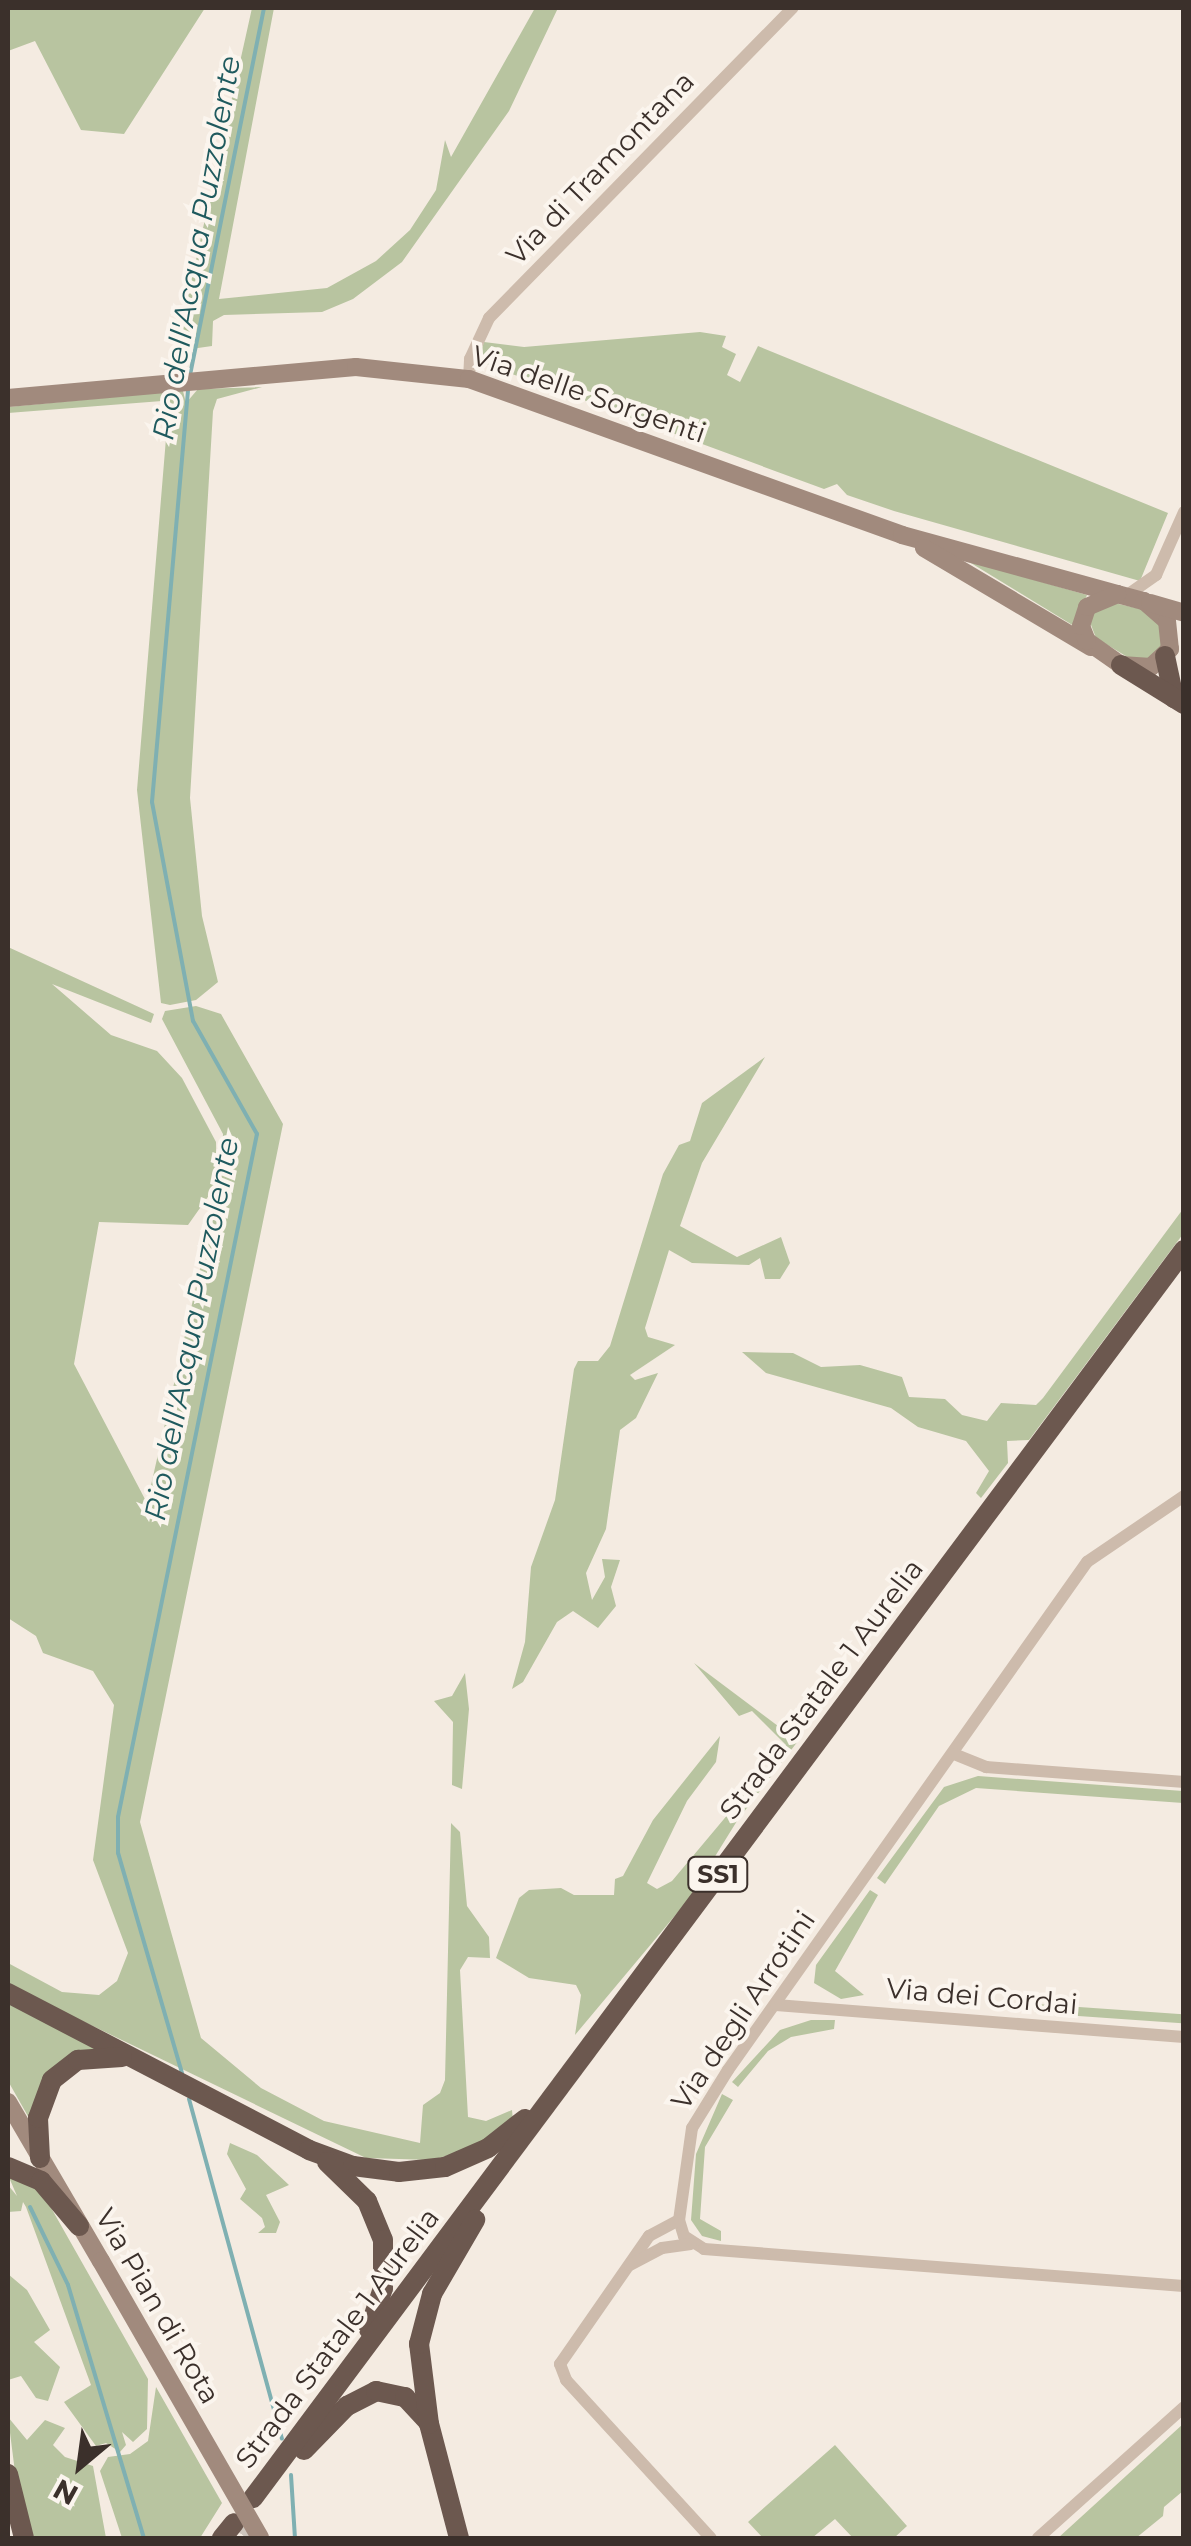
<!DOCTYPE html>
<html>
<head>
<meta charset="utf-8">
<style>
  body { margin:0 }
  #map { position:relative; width:1191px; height:2546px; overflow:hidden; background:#f4ebe1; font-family:Montserrat,sans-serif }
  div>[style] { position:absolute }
  .green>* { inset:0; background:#b8c4a0; transform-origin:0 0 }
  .stream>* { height:4px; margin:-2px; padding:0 2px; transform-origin:2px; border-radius:2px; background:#7fb0b2 }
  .trunk-tunnel>* { height:20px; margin-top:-10px; transform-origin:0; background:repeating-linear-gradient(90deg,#cfc6bd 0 20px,transparent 0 30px) }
  .minor>* { height:12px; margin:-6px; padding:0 6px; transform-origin:6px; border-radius:6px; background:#cdbbac }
  .secondary>* { height:18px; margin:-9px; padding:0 9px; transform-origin:9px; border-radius:9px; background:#a18a7d }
  .trunk>* { height:20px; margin:-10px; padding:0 10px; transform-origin:10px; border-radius:10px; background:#6c584f }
  .secondary-bridge>* { height:18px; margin:-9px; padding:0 9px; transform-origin:9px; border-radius:9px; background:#a18a7d }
  span { translate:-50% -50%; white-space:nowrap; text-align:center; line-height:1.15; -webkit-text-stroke:8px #fbf5ee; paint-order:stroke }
  .shield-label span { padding:2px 8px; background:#fbf5ee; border:2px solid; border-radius:8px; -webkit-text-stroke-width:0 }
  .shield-label { font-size:25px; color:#3b302b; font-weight:700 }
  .street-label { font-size:28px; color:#3b302b }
  .water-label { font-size:30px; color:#1f5a5e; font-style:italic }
  .frame { position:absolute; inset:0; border:10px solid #3b302b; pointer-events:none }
  .north { position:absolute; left:30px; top:2416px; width:100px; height:100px; -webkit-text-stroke:8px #fbf5ee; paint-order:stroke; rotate:209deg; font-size:28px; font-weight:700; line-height:40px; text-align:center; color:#3b302b }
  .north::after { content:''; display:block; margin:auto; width:35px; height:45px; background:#3b302b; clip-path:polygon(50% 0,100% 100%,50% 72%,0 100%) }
</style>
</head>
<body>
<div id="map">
  <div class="green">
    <div style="clip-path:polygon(8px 8px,205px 8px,124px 134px,81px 130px,35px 41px,8px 51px)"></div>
    <div style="clip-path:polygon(252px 8px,274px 8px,219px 299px,327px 288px,376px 261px,410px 230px,436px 190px,445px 140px,451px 157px,535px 8px,558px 8px,509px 111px,402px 262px,353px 299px,322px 312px,224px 315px,213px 321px,212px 346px,184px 350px,177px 309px,185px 309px)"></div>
    <div style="clip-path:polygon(700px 332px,726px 336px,722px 347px,736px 354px,727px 375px,740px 382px,758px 346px,1168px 513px,1140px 581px,894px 511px,847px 495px,837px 484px,824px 489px,477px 361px,484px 342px,524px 347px)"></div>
    <div style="clip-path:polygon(262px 387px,217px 399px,213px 411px,190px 798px,202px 916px,218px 982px,196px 1000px,170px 1005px,161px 1003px,137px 790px,168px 414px,162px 401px,8px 413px,8px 407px,176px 391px,183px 391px,186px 403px,198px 389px)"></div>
    <div style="clip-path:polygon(966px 560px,1087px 595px,1074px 626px)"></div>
    <div style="clip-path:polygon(1110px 602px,1145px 610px,1162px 624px,1164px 645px,1154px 658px,1134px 661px,1096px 638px,1088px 617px)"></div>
    <div style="clip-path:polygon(8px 947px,154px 1014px,151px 1023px,52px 984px,111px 1035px,157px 1051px,182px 1078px,216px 1142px,217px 1184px,188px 1225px,99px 1222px,74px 1364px,147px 1503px,221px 1176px,223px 1134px,162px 1019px,165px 1011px,196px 1006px,221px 1014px,283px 1124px,140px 1822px,201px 2038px,261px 2088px,324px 2121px,420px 2143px,423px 2105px,440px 2093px,445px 2080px,451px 1823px,460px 1832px,467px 1906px,489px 1937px,490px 1958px,468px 1957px,460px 1970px,468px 2117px,486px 2121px,512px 2110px,513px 2121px,474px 2148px,432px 2160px,366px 2158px,8px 1985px,8px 1963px,62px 1992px,99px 1995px,117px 1981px,128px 1953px,93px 1860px,114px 1705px,93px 1671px,43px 1653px,36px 1636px,8px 1618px)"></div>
    <div style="clip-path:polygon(765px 1057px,702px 1163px,680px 1226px,737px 1257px,781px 1237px,790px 1263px,780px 1279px,765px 1279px,760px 1258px,749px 1265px,692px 1263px,669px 1250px,645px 1328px,648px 1337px,675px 1345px,630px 1375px,635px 1380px,658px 1373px,636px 1418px,620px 1430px,606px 1529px,586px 1573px,592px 1600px,605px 1577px,602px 1559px,620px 1560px,611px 1587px,616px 1606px,598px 1628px,573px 1611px,557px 1622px,523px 1682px,512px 1689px,525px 1642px,531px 1567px,555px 1500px,574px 1369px,578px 1361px,598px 1361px,610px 1346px,663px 1174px,679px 1145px,690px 1141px,702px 1103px)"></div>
    <div style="clip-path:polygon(1183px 1209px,1183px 1234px,1029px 1440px,1007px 1441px,1008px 1463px,981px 1498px,976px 1493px,989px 1471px,966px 1441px,918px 1427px,891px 1408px,766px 1373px,742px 1352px,793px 1353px,821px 1367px,860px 1365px,902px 1377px,909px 1397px,945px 1399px,962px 1415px,987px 1421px,1001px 1403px,1036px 1405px,1043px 1398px)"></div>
    <div style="clip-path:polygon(694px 1663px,798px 1741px,737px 1821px,688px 1900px,575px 2035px,581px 1995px,576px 1985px,529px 1978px,496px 1958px,519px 1898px,529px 1890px,561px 1888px,574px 1895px,614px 1895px,615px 1879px,623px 1876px,653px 1820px,720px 1736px,716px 1762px,687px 1801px,647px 1883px,657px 1889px,672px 1881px,786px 1745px,752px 1711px,739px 1716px)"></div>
    <div style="clip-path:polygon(465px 1673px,469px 1709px,462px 1789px,452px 1785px,453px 1722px,434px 1701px,452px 1696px)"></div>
    <div style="clip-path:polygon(978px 1776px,1183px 1791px,1183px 1803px,976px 1788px,939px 1806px,885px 1884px,877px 1878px,944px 1787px)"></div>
    <div style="clip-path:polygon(870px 1890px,878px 1895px,835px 1971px,864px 1995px,841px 1999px,814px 1983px,816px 1965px)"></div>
    <div style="clip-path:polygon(8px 1999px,103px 2049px,88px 2053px,29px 2118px,8px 2081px)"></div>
    <div style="left:1036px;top:2004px;width:147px;height:9px;rotate:4deg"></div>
    <div style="clip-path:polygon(811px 2020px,835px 2020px,834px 2029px,791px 2037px,768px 2051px,738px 2087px,732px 2082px,780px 2030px)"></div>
    <div style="clip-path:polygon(722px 2094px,733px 2100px,705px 2147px,700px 2219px,721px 2231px,721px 2241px,702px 2236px,691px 2220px,696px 2154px)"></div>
    <div style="clip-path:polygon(230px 2143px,257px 2155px,289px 2185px,266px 2195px,280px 2222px,276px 2233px,258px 2233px,265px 2227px,262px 2218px,240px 2199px,246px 2189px,227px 2154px)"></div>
    <div style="clip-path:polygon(8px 2175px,41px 2190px,148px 2379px,147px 2429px,133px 2442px,122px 2432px,126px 2445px,120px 2452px,106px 2443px,96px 2446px,64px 2402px,91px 2385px,26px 2207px,23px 2202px,21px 2211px,8px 2212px,8px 2185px,17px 2196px)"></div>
    <div style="clip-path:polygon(8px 2274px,27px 2290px,50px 2330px,34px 2342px,60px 2367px,48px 2401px,36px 2398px,21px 2376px,8px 2380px)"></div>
    <div style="clip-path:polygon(156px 2387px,222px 2503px,200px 2538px,122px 2538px,100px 2471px,108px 2457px,130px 2454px,148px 2441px)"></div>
    <div style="clip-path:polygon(8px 2417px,27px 2440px,45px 2420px,65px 2428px,53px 2445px,65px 2457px,93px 2466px,106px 2538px,34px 2538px,16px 2480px)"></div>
    <div style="clip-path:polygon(1183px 2424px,1183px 2491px,1164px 2507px,1163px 2516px,1136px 2538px,1058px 2538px)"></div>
    <div style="clip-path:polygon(835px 2445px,907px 2526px,894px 2538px,853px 2538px,835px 2519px,812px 2538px,763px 2538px,748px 2522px)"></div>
  </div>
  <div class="stream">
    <div style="left:190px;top:375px;width:374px;rotate:-78.6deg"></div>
    <div style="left:182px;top:2073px;width:229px;rotate:-106.2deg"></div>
    <div style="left:118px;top:1853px;width:36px;rotate:-90deg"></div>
    <div style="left:118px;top:1817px;width:697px;rotate:-78.5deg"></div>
    <div style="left:257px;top:1134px;width:130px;rotate:-119.5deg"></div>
    <div style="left:193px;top:1021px;width:223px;rotate:-100.6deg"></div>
    <div style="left:152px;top:802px;width:414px;rotate:-85deg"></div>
    <div style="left:189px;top:2099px;width:352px;rotate:74.7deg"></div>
    <div style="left:30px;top:2207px;width:87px;rotate:64deg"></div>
    <div style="left:68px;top:2285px;width:264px;rotate:73.3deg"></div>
    <div style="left:291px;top:2475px;width:63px;rotate:86.4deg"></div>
  </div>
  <div class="trunk-tunnel">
    <div style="left:241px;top:2534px;width:29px;rotate:-54deg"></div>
  </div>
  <div class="minor">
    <div style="left:469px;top:379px;width:20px;rotate:-87deg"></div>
    <div style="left:470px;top:359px;width:45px;rotate:-65.1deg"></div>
    <div style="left:489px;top:318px;width:434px;rotate:-45.6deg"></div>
    <div style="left:1126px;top:596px;width:37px;rotate:-35deg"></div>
    <div style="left:1156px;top:575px;width:69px;rotate:-66deg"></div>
    <div style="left:1184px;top:1496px;width:117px;rotate:145.8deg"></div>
    <div style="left:1087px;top:1562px;width:622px;rotate:125.25deg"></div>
    <div style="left:728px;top:2070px;width:68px;rotate:121.8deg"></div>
    <div style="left:692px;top:2128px;width:93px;rotate:98deg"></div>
    <div style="left:679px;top:2220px;width:17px;rotate:73deg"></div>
    <div style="left:684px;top:2236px;width:24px;rotate:33deg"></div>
    <div style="left:704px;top:2249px;width:481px;rotate:4.4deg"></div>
    <div style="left:954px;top:1754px;width:35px;rotate:22deg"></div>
    <div style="left:986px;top:1767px;width:199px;rotate:4.3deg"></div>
    <div style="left:776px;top:2005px;width:409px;rotate:4.5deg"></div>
    <div style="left:679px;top:2220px;width:34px;rotate:152deg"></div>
    <div style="left:649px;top:2236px;width:156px;rotate:124.8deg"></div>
    <div style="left:560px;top:2364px;width:17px;rotate:69deg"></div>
    <div style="left:566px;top:2380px;width:214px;rotate:47.5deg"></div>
    <div style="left:630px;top:2265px;width:36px;rotate:-28deg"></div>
    <div style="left:662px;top:2248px;width:29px;rotate:-8deg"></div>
    <div style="left:1038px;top:2538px;width:196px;rotate:-41.9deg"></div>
  </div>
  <div class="secondary">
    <div style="left:8px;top:398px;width:349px;rotate:-5.1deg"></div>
    <div style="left:356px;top:367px;width:114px;rotate:6.1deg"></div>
    <div style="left:469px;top:379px;width:460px;rotate:19.8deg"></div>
    <div style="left:902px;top:535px;width:223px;rotate:15.3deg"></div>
    <div style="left:924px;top:548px;width:194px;rotate:30.7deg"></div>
    <div style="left:1117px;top:594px;width:28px;rotate:15deg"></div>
    <div style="left:1144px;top:601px;width:30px;rotate:41deg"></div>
    <div style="left:1167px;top:621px;width:28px;rotate:84deg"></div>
    <div style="left:1170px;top:649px;width:26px;rotate:137deg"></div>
    <div style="left:1151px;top:667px;width:30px;rotate:-176deg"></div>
    <div style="left:1121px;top:665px;width:42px;rotate:-144.8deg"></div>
    <div style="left:1087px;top:641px;width:16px;rotate:-112deg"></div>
    <div style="left:1081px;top:626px;width:20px;rotate:-72deg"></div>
    <div style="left:1087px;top:607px;width:33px;rotate:-23deg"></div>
    <div style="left:1150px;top:603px;width:35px;rotate:16deg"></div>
    <div style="left:8px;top:2102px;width:184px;rotate:59.7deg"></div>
  </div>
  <div class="trunk">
    <div style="left:1165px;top:656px;width:43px;rotate:77.9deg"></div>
    <div style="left:1121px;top:665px;width:74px;rotate:31.8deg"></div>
    <div style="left:8px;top:1993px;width:339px;rotate:27.5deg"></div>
    <div style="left:309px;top:2150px;width:47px;rotate:20deg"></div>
    <div style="left:353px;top:2166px;width:46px;rotate:7.4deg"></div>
    <div style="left:399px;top:2172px;width:46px;rotate:-6.2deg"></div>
    <div style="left:445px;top:2167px;width:47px;rotate:-23.8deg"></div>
    <div style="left:488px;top:2148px;width:47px;rotate:-38.1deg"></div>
    <div style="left:40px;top:2158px;width:40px;rotate:-92.9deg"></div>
    <div style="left:38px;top:2118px;width:40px;rotate:-69.8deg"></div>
    <div style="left:52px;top:2080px;width:33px;rotate:-38deg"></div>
    <div style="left:78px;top:2060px;width:44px;rotate:-3.9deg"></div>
    <div style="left:327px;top:2162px;width:56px;rotate:44.3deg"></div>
    <div style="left:367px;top:2201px;width:42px;rotate:67.7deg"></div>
    <div style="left:383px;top:2240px;width:48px;rotate:90deg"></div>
    <div style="left:383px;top:2288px;width:44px;rotate:108.4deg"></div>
    <div style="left:8px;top:2167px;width:36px;rotate:23deg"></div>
    <div style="left:41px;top:2181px;width:59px;rotate:49.8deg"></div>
    <div style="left:304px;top:2450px;width:62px;rotate:-45.7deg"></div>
    <div style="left:347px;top:2406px;width:33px;rotate:-27deg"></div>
    <div style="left:376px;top:2391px;width:30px;rotate:12deg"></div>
    <div style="left:405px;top:2397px;width:34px;rotate:47deg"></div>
    <div style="left:8px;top:2474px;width:66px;rotate:76deg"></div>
    <div style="left:253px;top:2498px;width:1557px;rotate:-53.28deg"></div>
    <div style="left:222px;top:2538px;width:19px;rotate:-51deg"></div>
    <div style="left:459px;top:2538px;width:118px;rotate:-104.7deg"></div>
    <div style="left:429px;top:2424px;width:81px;rotate:-97.1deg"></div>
    <div style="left:419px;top:2344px;width:52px;rotate:-75.4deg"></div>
    <div style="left:432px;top:2294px;width:86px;rotate:-59.8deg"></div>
  </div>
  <div class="secondary-bridge">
    <div style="left:101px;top:2261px;width:319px;rotate:60.1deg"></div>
  </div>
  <div class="shield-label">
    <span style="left:718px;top:1874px">SS1</span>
  </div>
  <div class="street-label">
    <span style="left:600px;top:168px;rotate:-46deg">Via di Tramontana</span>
    <span style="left:589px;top:394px;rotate:19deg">Via delle Sorgenti</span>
    <span style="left:821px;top:1689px;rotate:-53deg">Strada Statale 1 Aurelia</span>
    <span style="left:982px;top:1996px;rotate:5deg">Via dei Cordai</span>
    <span style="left:743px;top:2010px;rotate:-56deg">Via degli Arrotini</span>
    <span style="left:158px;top:2306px;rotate:60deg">Via Pian di Rota</span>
    <span style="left:337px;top:2338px;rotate:-53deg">Strada Statale 1 Aurelia</span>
  </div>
  <div class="water-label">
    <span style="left:197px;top:248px;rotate:-80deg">Rio dell'Acqua Puzzolente</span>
    <span style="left:192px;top:1329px;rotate:-79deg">Rio dell'Acqua Puzzolente</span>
  </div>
  <div class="frame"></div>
  <div class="north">N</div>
</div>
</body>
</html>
